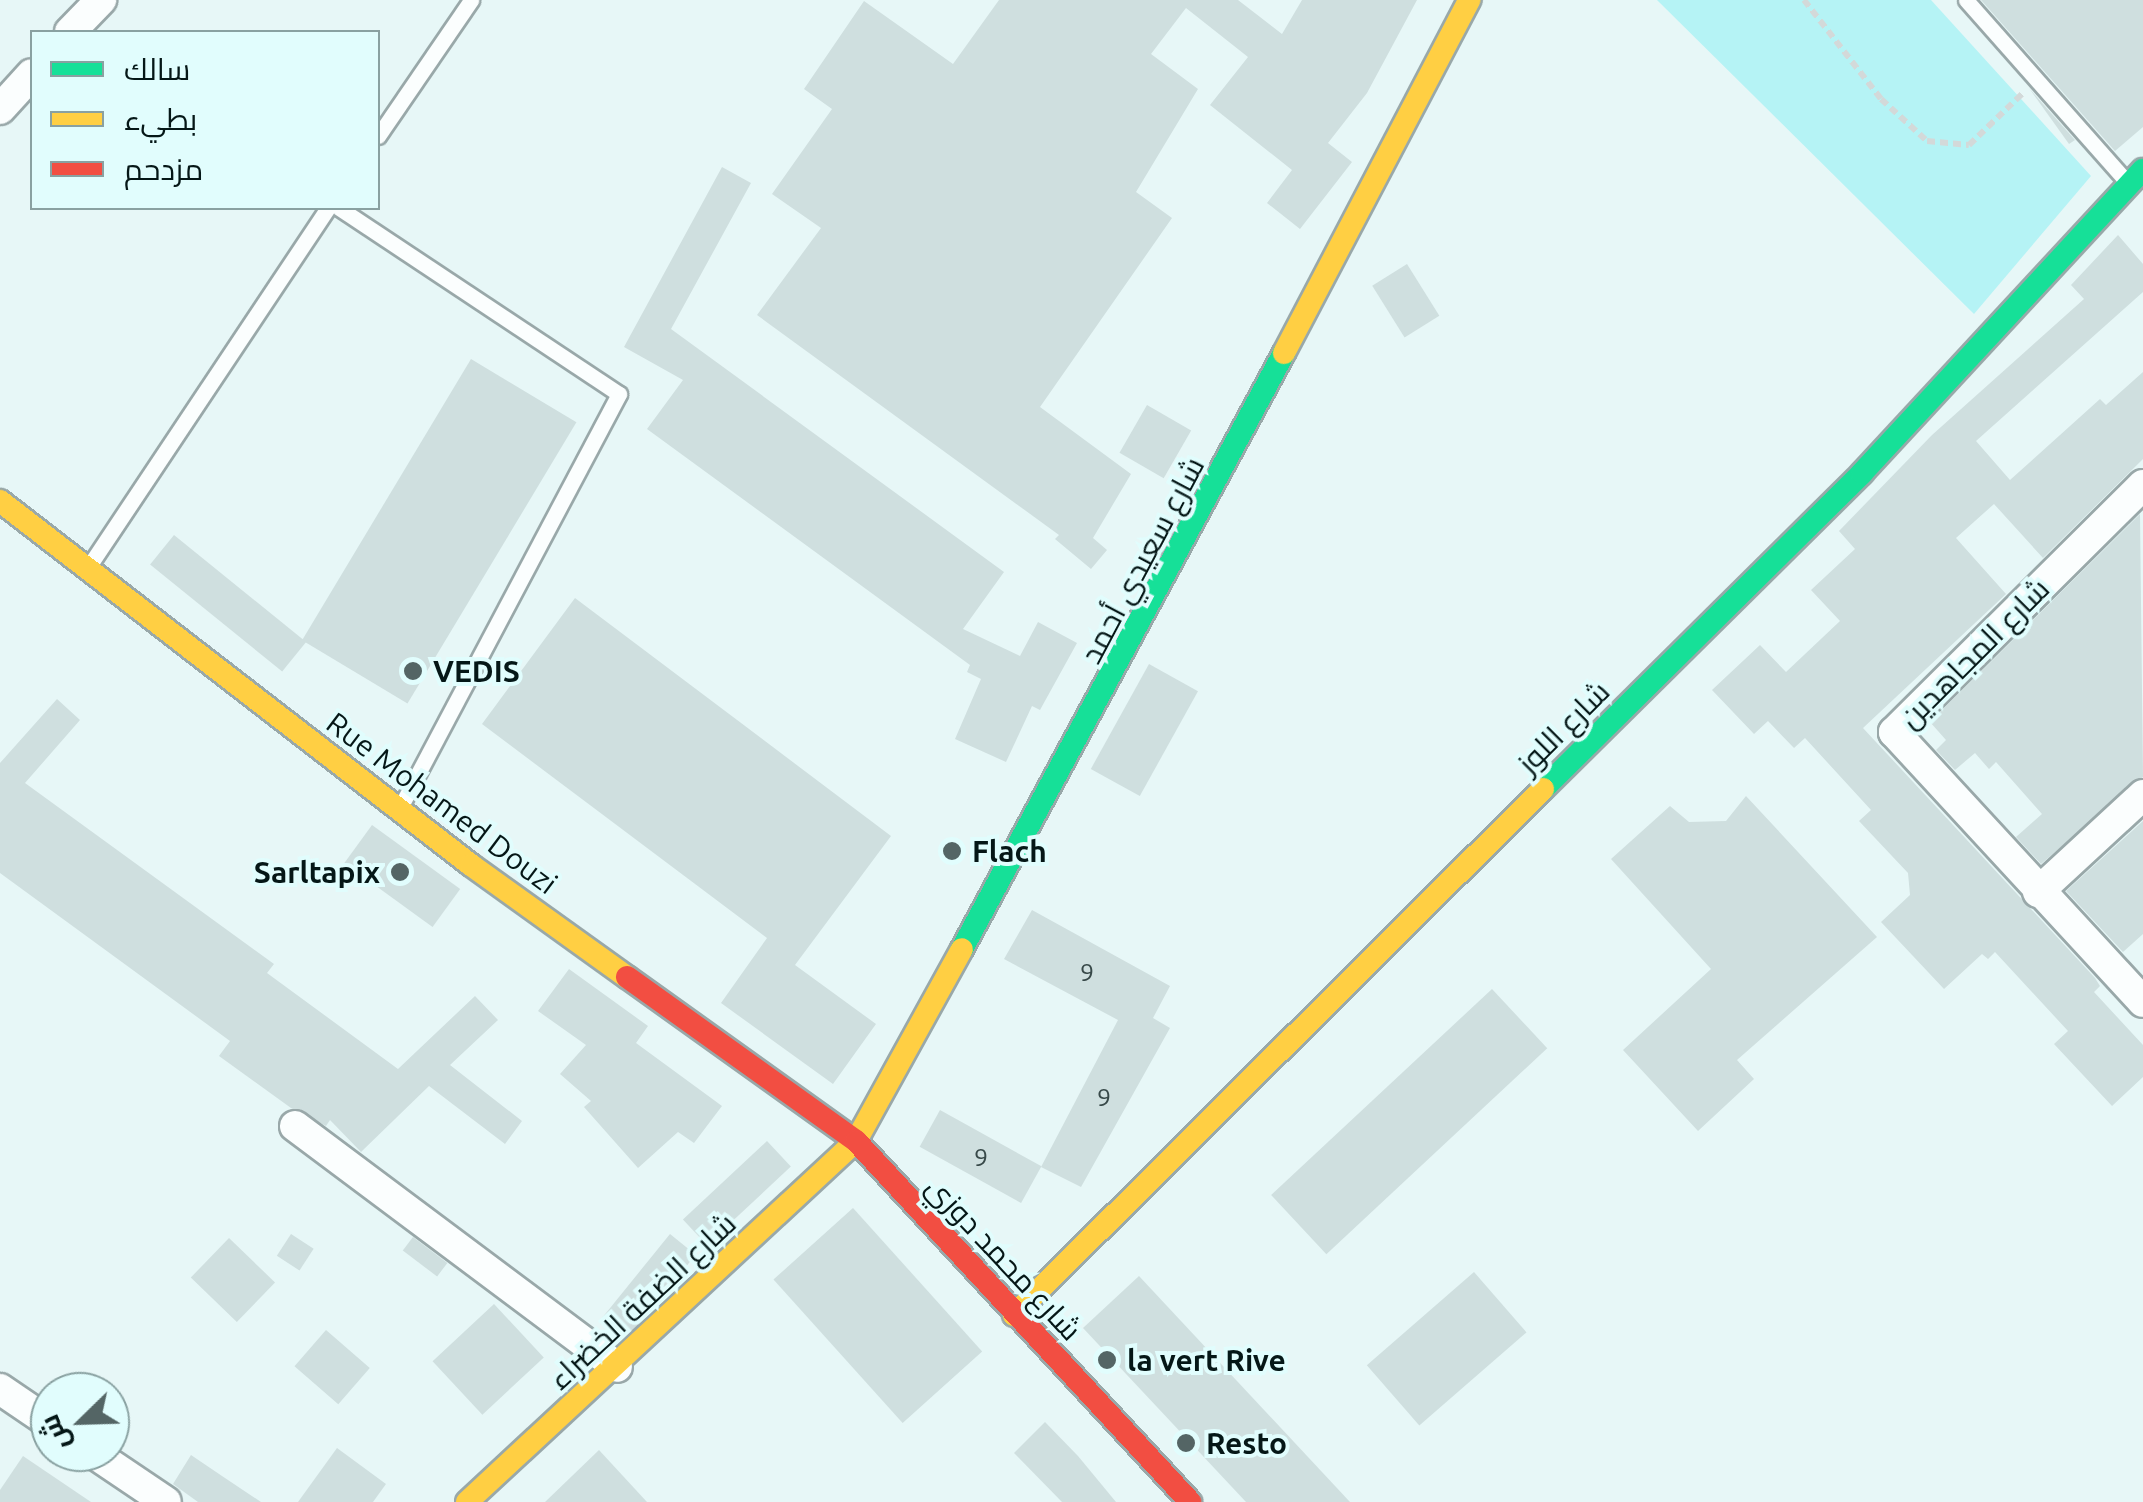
<!DOCTYPE html>
<html>
<head>
<meta charset="utf-8">
<style>
  body { margin:0 }
  #map { position:relative; width:2143px; height:1502px; overflow:hidden; background:#e7f7f7; font-family:Ubuntu,Cairo,sans-serif }
  div>[style] { position:absolute }
  .green>* { inset:0; background:#b5f3f5 }
  .building>* { inset:0; background:#cfdfdf; transform-origin:0 0 }
  .path>* { height:6px; margin-top:-3px; transform-origin:0; background:repeating-linear-gradient(90deg,#d3d9d9 0 8px,transparent 0 13px) }
  .roads { filter:drop-shadow(2px 0 #99a8a9) drop-shadow(-2px 0 #99a8a9) drop-shadow(0 2px #99a8a9) drop-shadow(0 -2px #99a8a9) }
  .lane>* { height:15px; margin:-7.5px; padding:0 7.5px; transform-origin:7.5px; border-radius:7.5px; background:#fbfefe }
  .street>* { height:30px; margin:-15px; padding:0 15px; transform-origin:15px; border-radius:15px; background:#fbfefe }
  .fast>* { height:22px; margin:-11px; padding:0 11px; transform-origin:11px; border-radius:11px; background:#16e098 }
  .slow>* { height:22px; margin:-11px; padding:0 11px; transform-origin:11px; border-radius:11px; background:#ffcf43 }
  .jam>* { height:22px; margin:-11px; padding:0 11px; transform-origin:11px; border-radius:11px; background:#f24e42 }
  .dots>* { width:28px; height:28px; translate:-50% -50%; box-sizing:border-box; border:5px solid #e1fdfd; border-radius:50% }
  span { translate:-50% -50%; white-space:nowrap; text-align:center; line-height:1.15; -webkit-text-stroke:8px #e1fdfd; paint-order:stroke }
  .number-label { font-size:25px; color:#384949 }
  .number-label span { -webkit-text-stroke-width:0 }
  .street-label { font-size:30px; color:#051717 }
  .poi-label { font-size:30px; color:#051717; font-weight:700 }
  .left { translate:0 -50%; text-align:left }
  .right { translate:-100% -50%; text-align:right }
  .legend { position:absolute; left:30px; top:30px; width:350px; height:180px; box-sizing:border-box; background:#e1fdfd; border:2px solid #89a1a1; margin:0; padding:12px 18px; list-style:none; font-size:30px; color:#051717 }
  .legend li { display:flex; align-items:center; gap:20px; height:50px }
  .legend b { width:50px; border:2px solid #89a1a1 }
  .north { position:absolute; left:30px; top:1372px; width:100px; height:100px; box-sizing:border-box; background:#e1fdfd; border:2px solid #89a1a1; border-radius:50%; rotate:247deg; font-size:28px; font-weight:700; line-height:40px; text-align:center; color:#051717 }
  .north::after { content:''; display:block; margin:auto; width:35px; height:45px; background:#546565; clip-path:polygon(50% 0,100% 100%,50% 72%,0 100%) }
</style>
</head>
<body>
<div id="map">
  <div class="green">
    <div style="clip-path:polygon(1657px 0,1931px 0,2091px 176px,1974px 314px)"></div>
  </div>
  <div class="building">
    <div style="clip-path:polygon(999px 0,1238px 0,1282px 34px,1302px 0,1417px 0,1367px 93px,1328px 143px,1352px 162px,1300px 229px,1267px 203px,1292px 170px,1210px 105px,1248px 57px,1186px 8px,1151px 54px,1198px 89px,1136px 192px,1172px 218px,1040px 407px,1131px 474px,1093px 538px,1107px 550px,1091px 569px,1055px 539px,1059px 535px,757px 315px,821px 228px,772px 194px,832px 109px,804px 89px,864px 1px,953px 64px)"></div>
    <div style="clip-path:polygon(1981px 0,2143px 0,2143px 127px,2115px 151px)"></div>
    <div style="clip-path:polygon(2029px 88px,2075px 140px,2069px 144px)"></div>
    <div style="clip-path:polygon(722px 167px,751px 183px,671px 329px,1004px 572px,963px 629px,1020px 656px,1038px 622px,1077px 643px,1040px 710px,1032px 706px,1006px 762px,955px 739px,981px 679px,967px 672px,970px 665px,647px 429px,683px 380px,624px 347px)"></div>
    <div style="clip-path:polygon(2118px 235px,2143px 264px,2143px 292px,1976px 441px,2010px 480px,2100px 399px,2106px 405px,2143px 372px,2143px 459px,2043px 558px,1994px 504px,1956px 538px,2006px 594px,1863px 728px,2095px 978px,2100px 986px,2094px 992px,2143px 1045px,2143px 1077px,2112px 1106px,2054px 1044px,2068px 1031px,1995px 952px,1988px 959px,1982px 954px,1944px 989px,1881px 922px,1910px 895px,1908px 873px,1859px 821px,1871px 810px,1805px 738px,1794px 748px,1768px 721px,1754px 734px,1712px 690px,1760px 645px,1786px 672px,1840px 621px,1811px 590px,1855px 549px,1839px 531px,1932px 435px,2084px 299px,2071px 285px)"></div>
    <div style="left:1407px;top:264px;width:61px;height:41px;rotate:58deg"></div>
    <div style="left:471px;top:359px;width:123px;height:328px;rotate:31deg"></div>
    <div style="left:1147px;top:405px;width:51px;height:55px;rotate:30deg"></div>
    <div style="clip-path:polygon(2140px 514px,2143px 777px,2041px 864px,2016px 837px,2042px 814px,1996px 762px,1989px 769px,1975px 753px,1955px 770px,1936px 750px,1946px 740px,1930px 722px)"></div>
    <div style="left:174px;top:535px;width:170px;height:38px;rotate:39deg"></div>
    <div style="clip-path:polygon(575px 598px,891px 836px,795px 965px,876px 1024px,833px 1084px,721px 1003px,767px 938px,482px 724px)"></div>
    <div style="left:1149px;top:664px;width:56px;height:120px;rotate:29deg"></div>
    <div style="clip-path:polygon(57px 699px,80px 720px,25px 783px,274px 964px,267px 973px,398px 1069px,475px 996px,498px 1020px,450px 1065px,522px 1121px,505px 1144px,429px 1086px,361px 1152px,330px 1120px,326px 1126px,291px 1108px,219px 1056px,230px 1041px,0 873px,0 763px)"></div>
    <div style="clip-path:polygon(1746px 796px,1877px 937px,1737px 1060px,1754px 1079px,1698px 1131px,1623px 1050px,1711px 969px,1611px 859px,1670px 806px,1689px 822px,1726px 821px)"></div>
    <div style="clip-path:polygon(2143px 821px,2143px 934px,2123px 952px,2066px 891px)"></div>
    <div style="left:372px;top:825px;width:109px;height:47px;rotate:36deg"></div>
    <div style="clip-path:polygon(1032px 910px,1170px 986px,1153px 1018px,1170px 1028px,1081px 1187px,1041px 1167px,1118px 1020px,1004px 959px)"></div>
    <div style="clip-path:polygon(569px 969px,648px 1026px,636px 1043px,722px 1106px,694px 1143px,678px 1132px,638px 1168px,584px 1107px,591px 1101px,560px 1074px,586px 1045px,538px 1011px)"></div>
    <div style="left:1492px;top:989px;width:81px;height:302px;rotate:47deg"></div>
    <div style="left:940px;top:1110px;width:116px;height:42px;rotate:29deg"></div>
    <div style="left:767px;top:1141px;width:35px;height:115px;rotate:47deg"></div>
    <div style="left:853px;top:1208px;width:193px;height:107px;rotate:48deg"></div>
    <div style="left:291px;top:1234px;width:27px;height:26px;rotate:33deg"></div>
    <div style="left:670px;top:1234px;width:33px;height:108px;rotate:39deg"></div>
    <div style="left:413px;top:1237px;width:43px;height:17px;rotate:37deg"></div>
    <div style="left:229px;top:1238px;width:64px;height:55px;rotate:44deg"></div>
    <div style="left:1474px;top:1272px;width:80px;height:142px;rotate:49deg"></div>
    <div style="clip-path:polygon(1139px 1276px,1350px 1502px,1246px 1502px,1083px 1328px)"></div>
    <div style="left:494px;top:1304px;width:73px;height:84px;rotate:47deg"></div>
    <div style="left:326px;top:1330px;width:58px;height:48px;rotate:41deg"></div>
    <div style="clip-path:polygon(1045px 1422px,1078px 1456px,1116px 1502px,1062px 1502px,1014px 1453px)"></div>
    <div style="clip-path:polygon(337px 1448px,386px 1484px,373px 1502px,298px 1502px)"></div>
    <div style="clip-path:polygon(599px 1450px,647px 1502px,545px 1502px)"></div>
    <div style="clip-path:polygon(191px 1455px,222px 1476px,261px 1502px,198px 1502px,173px 1484px)"></div>
    <div style="clip-path:polygon(23px 1456px,91px 1502px,0 1502px,0 1490px)"></div>
  </div>
  <div class="path">
    <div style="left:1804px;top:0;width:125px;rotate:52.1deg"></div>
    <div style="left:1881px;top:99px;width:62px;rotate:42.4deg"></div>
    <div style="left:1927px;top:141px;width:42px;rotate:5.4deg"></div>
    <div style="left:1969px;top:145px;width:74px;rotate:-43.9deg"></div>
  </div>
  <div class="roads">
    <div class="lane">
      <div style="left:1966px;top:0;width:243px;rotate:48.5deg"></div>
      <div style="left:378px;top:136px;width:165px;rotate:-55.6deg"></div>
      <div style="left:339px;top:208px;width:336px;rotate:33.6deg"></div>
      <div style="left:619px;top:394px;width:470px;rotate:117.9deg"></div>
      <div style="left:89px;top:566px;width:430px;rotate:-56.3deg"></div>
    </div>
    <div class="street">
      <div style="left:70px;top:32px;width:45px;rotate:-45.9deg"></div>
      <div style="left:0;top:109px;width:47px;rotate:-47.6deg"></div>
      <div style="left:2143px;top:485px;width:351px;rotate:135.2deg"></div>
      <div style="left:1894px;top:732px;width:367px;rotate:47.3deg"></div>
      <div style="left:2038px;top:892px;width:143px;rotate:-42.7deg"></div>
      <div style="left:295px;top:1126px;width:402px;rotate:36.8deg"></div>
      <div style="left:0;top:1389px;width:60px;rotate:34.2deg"></div>
      <div style="left:92px;top:1452px;width:89px;rotate:34deg"></div>
    </div>
    <div class="fast">
      <div style="left:1543px;top:789px;width:449px;rotate:-44.7deg"></div>
      <div style="left:1862px;top:473px;width:413px;rotate:-47.2deg"></div>
      <div style="left:962px;top:949px;width:677px;rotate:-61.62deg"></div>
    </div>
    <div class="slow">
      <div style="left:1284px;top:353px;width:399px;rotate:-62.3deg"></div>
      <div style="left:0;top:501px;width:595px;rotate:37.7deg"></div>
      <div style="left:471px;top:865px;width:192px;rotate:35.7deg"></div>
      <div style="left:1014px;top:1315px;width:746px;rotate:-44.84deg"></div>
      <div style="left:467px;top:1502px;width:531px;rotate:-42.86deg"></div>
      <div style="left:856px;top:1141px;width:219px;rotate:-61.1deg"></div>
    </div>
    <div class="jam">
      <div style="left:627px;top:977px;width:282px;rotate:35.6deg"></div>
      <div style="left:856px;top:1141px;width:492px;rotate:47.2deg"></div>
    </div>
  </div>
  <div class="dots">
    <div style="left:413px;top:671px;background:#546565"></div>
    <div style="left:952px;top:851px;background:#546565"></div>
    <div style="left:400px;top:872px;background:#546565"></div>
    <div style="left:1107px;top:1360px;background:#546565"></div>
    <div style="left:1186px;top:1443px;background:#546565"></div>
  </div>
  <div class="number-label">
    <span style="left:1087px;top:972px">9</span>
    <span style="left:1104px;top:1097px">9</span>
    <span style="left:981px;top:1157px">9</span>
  </div>
  <div class="street-label">
    <span style="left:1142px;top:560px;rotate:-62deg">شارع سعيدي أحمد</span>
    <span style="left:1974px;top:653px;rotate:-45deg">شارع المجاهدين</span>
    <span style="left:1563px;top:727px;rotate:-45deg">شارع اللوز</span>
    <span style="left:442px;top:803px;rotate:37deg">Rue Mohamed Douzi</span>
    <span style="left:1004px;top:1258px;rotate:47deg">شارع محمد دوزي</span>
    <span style="left:642px;top:1301px;rotate:-43deg">شارع الضفة الخضراء</span>
  </div>
  <div class="poi-label">
    <span class="left" style="left:433px;top:671px">VEDIS</span>
    <span class="left" style="left:972px;top:851px">Flach</span>
    <span class="right" style="left:380px;top:872px">Sarltapix</span>
    <span class="left" style="left:1127px;top:1360px">la vert Rive</span>
    <span class="left" style="left:1206px;top:1443px">Resto</span>
  </div>
  <ul class="legend">
  <li><b style="height:12px;background:#16e098"></b>سالك</li>
  <li><b style="height:12px;background:#ffcf43"></b>بطيء</li>
  <li><b style="height:12px;background:#f24e42"></b>مزدحم</li>
  </ul>
  <div class="north">ش</div>
</div>
</body>
</html>
